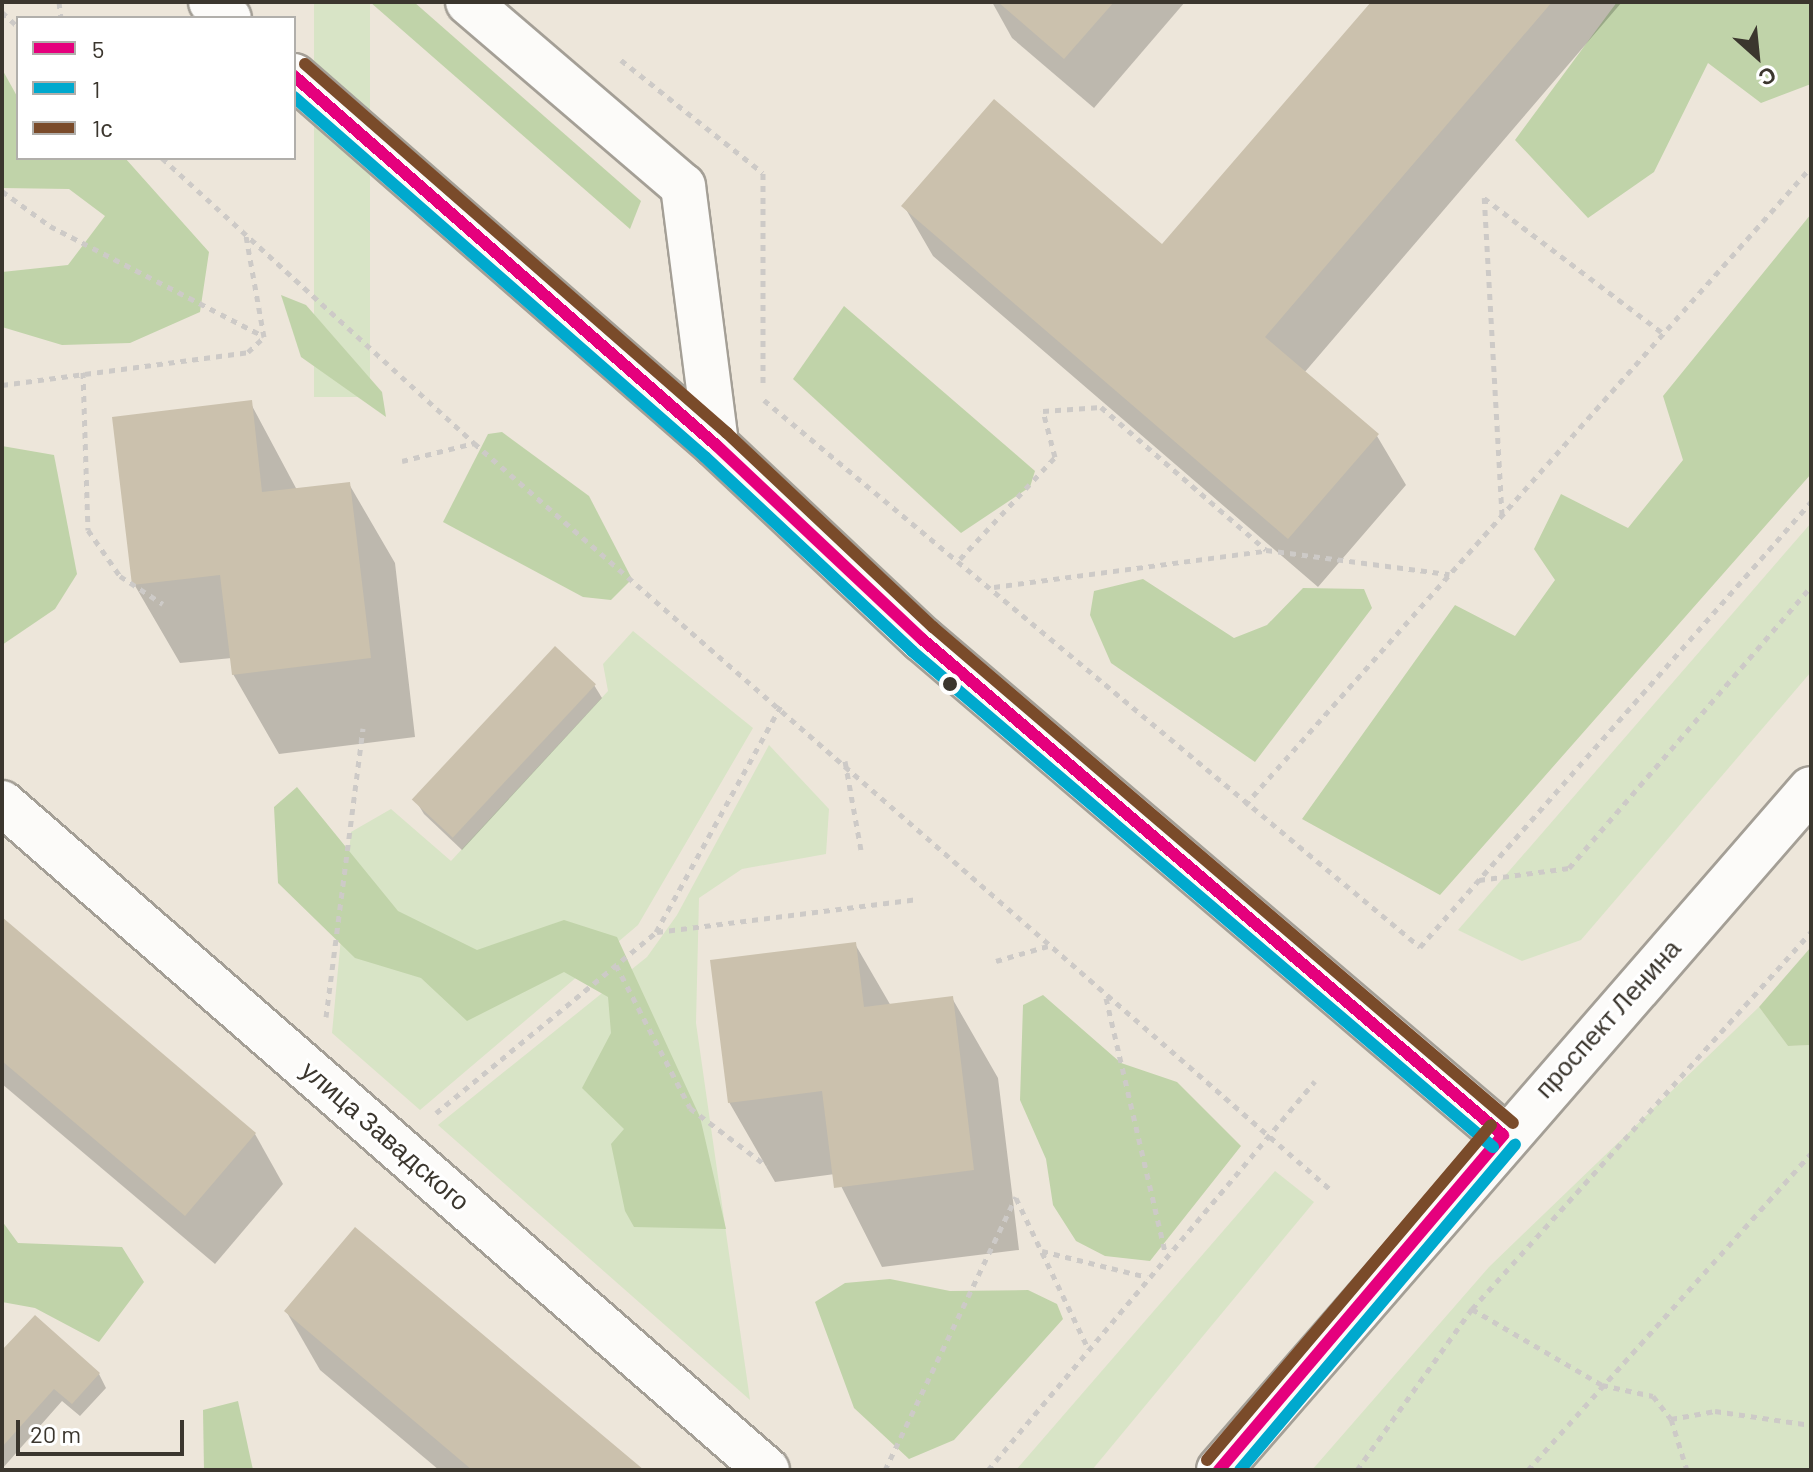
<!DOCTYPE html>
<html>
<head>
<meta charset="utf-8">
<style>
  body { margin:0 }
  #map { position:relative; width:1813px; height:1472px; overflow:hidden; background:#ede6da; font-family:Barlow,sans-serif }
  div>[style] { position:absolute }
  .green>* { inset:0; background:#d8e4c6; transform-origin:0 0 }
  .forest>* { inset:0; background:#c0d3a9 }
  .shadow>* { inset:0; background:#0003 }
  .building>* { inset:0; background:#cbc1ad; transform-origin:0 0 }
  .path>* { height:5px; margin-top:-2.5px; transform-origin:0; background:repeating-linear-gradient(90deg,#cdcac7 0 6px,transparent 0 12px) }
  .roads { filter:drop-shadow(2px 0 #a49f96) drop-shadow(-2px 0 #a49f96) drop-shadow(0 2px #a49f96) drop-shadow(0 -2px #a49f96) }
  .street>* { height:44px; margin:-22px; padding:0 22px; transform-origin:22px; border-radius:22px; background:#fcfbf9 }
  .secondary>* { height:44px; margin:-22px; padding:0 22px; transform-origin:22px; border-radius:22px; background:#fcfbf9 }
  .primary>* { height:44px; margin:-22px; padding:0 22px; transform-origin:22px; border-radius:22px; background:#fcfbf9 }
  .bus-1>* { height:12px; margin:-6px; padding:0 6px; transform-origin:6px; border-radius:6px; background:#e5007d }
  .bus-2>* { height:12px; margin:-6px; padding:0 6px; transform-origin:6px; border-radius:6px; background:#00a9ce }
  .bus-3>* { height:12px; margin:-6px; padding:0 6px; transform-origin:6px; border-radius:6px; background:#7a4b2a }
  .dots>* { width:22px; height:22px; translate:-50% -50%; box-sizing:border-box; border:4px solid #fff; border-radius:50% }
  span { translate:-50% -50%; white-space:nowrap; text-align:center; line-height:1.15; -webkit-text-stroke:6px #fff; paint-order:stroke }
  .street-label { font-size:26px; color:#3b362e }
  .frame { position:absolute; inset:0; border:4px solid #3b362e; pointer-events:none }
  .legend { position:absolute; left:16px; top:16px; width:280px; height:144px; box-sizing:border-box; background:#fff; border:2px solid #b1afab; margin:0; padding:10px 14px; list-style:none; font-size:24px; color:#3b362e }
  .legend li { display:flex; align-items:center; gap:16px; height:40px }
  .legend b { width:40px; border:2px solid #b1afab }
  .north { position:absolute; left:1717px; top:16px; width:80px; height:80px; -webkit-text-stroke:6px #fff; paint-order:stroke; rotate:153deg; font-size:22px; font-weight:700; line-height:32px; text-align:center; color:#3b362e }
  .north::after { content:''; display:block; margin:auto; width:28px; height:36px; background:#3b362e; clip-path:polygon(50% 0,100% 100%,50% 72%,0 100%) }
  .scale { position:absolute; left:16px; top:1420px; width:168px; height:36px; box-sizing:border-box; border:4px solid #3b362e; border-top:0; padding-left:10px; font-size:24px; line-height:28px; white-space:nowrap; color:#3b362e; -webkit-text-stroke:6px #fff; paint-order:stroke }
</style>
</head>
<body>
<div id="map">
  <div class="green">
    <div style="left:314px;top:2px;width:56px;height:395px"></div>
    <div style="clip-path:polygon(1811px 523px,1811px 672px,1581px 940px,1522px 961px,1458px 930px)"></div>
    <div style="clip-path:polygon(633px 631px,753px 728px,638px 925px,420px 1110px,332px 1033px,351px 832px,391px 809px,451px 861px,608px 691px,603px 664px)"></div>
    <div style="clip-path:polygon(769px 745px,829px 809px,826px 854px,742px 869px,699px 898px,696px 1023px,750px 1400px,438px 1125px,647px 957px,677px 915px)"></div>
    <div style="clip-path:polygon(1759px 1007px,1788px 1046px,1811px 1045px,1811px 1470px,1312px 1470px,1489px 1267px)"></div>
    <div style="clip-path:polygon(1275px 1171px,1314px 1202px,1092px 1470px,1016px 1470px)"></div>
  </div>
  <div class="forest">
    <div style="clip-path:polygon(370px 2px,414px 2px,641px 201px,630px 229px)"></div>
    <div style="clip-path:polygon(1617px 2px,1811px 2px,1811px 84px,1761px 103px,1708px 63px,1654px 172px,1588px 218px,1515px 140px)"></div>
    <div style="clip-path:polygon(2px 69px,18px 98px,18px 158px,125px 158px,209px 252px,200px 312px,130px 343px,62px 345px,2px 327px,2px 272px,68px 265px,105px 216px,69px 189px,2px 188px)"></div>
    <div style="clip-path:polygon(1811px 214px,1811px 474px,1440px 895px,1302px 819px,1455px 605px,1515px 636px,1555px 580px,1534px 549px,1561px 494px,1628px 528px,1683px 460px,1663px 396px)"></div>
    <div style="clip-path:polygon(281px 295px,306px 305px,382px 392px,386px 417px,301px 357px)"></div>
    <div style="clip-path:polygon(844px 306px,1035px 471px,1030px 487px,961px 533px,793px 379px)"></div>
    <div style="clip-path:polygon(502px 432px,589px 496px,632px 579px,611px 600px,583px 597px,443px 522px,488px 434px)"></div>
    <div style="clip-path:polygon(2px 446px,54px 455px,77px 574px,55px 609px,2px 645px)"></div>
    <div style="clip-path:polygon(1143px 579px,1234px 638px,1267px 625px,1303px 588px,1364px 589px,1372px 608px,1255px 762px,1111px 663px,1090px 615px,1094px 591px)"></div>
    <div style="clip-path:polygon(297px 787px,398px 911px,477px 950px,564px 920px,617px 937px,700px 1117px,726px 1229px,634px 1227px,625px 1211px,611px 1144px,624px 1129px,582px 1088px,611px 1033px,608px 997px,564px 972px,467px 1021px,421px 978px,355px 958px,278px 883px,274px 807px)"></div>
    <div style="clip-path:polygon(1811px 947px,1811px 1045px,1788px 1046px,1759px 1007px)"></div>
    <div style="clip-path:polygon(1043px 995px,1121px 1063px,1177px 1082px,1241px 1146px,1150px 1261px,1105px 1256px,1076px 1241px,1053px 1205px,1046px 1159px,1020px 1100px,1023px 1005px)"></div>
    <div style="clip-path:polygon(2px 1221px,18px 1243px,122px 1247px,144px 1282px,99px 1342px,35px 1308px,2px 1302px)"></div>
    <div style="clip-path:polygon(890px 1279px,950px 1291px,1028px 1290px,1057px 1304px,1063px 1319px,954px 1440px,909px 1459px,854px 1408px,815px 1302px,845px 1283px)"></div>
    <div style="clip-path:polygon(238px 1401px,253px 1470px,204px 1470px,203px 1410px)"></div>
  </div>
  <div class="shadow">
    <div style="clip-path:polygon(992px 2px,1185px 2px,1094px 108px,1012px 38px)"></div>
    <div style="clip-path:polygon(1374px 2px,1622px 2px,1304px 373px,1377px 436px,1406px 485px,1318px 587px,933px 256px,904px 206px,1162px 247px)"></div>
    <div style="clip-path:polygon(250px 402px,297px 490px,349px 484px,395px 563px,415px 737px,279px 754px,233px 674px,232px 658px,180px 663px,134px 584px)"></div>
    <div style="clip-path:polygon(594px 685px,602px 698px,462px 850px,424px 814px,416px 801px)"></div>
    <div style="clip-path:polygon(2px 920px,255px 1134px,283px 1184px,215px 1264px,2px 1084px)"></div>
    <div style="clip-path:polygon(855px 944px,891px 1006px,952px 998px,998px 1078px,1019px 1250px,882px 1267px,835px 1174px,775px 1182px,729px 1102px)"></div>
    <div style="clip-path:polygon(286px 1311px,641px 1470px,439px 1470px,320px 1370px)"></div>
    <div style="clip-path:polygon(2px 1353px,99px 1374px,106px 1388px,80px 1416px,62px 1401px,2px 1469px)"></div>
  </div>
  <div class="building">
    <div style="clip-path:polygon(998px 2px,1114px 2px,1064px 59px)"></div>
    <div style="clip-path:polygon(1371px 2px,1552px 2px,1265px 337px,1379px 434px,1288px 539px,901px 206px,994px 99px,1162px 244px)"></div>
    <div style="clip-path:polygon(252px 400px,262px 492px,350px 482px,371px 658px,232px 675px,220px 575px,132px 585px,112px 417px)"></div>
    <div style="left:555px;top:646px;width:56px;height:210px;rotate:43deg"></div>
    <div style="clip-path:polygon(2px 917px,256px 1133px,185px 1216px,2px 1061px)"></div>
    <div style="clip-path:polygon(856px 942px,864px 1007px,953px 996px,974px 1170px,834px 1188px,822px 1091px,728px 1103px,710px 960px)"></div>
    <div style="clip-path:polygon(355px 1227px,644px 1470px,472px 1470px,465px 1464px,284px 1311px)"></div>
    <div style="clip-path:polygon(35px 1315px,100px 1373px,72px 1404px,54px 1389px,2px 1447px,2px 1350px)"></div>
  </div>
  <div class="path">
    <div style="left:59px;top:2px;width:16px;rotate:83deg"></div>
    <div style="left:2px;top:12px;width:22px;rotate:43deg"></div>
    <div style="left:621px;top:60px;width:181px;rotate:38.5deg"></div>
    <div style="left:763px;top:173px;width:213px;rotate:90deg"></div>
    <div style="left:162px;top:158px;width:423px;rotate:42.4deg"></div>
    <div style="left:474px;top:443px;width:1137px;rotate:41.08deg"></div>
    <div style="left:2px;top:191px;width:59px;rotate:36.1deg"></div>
    <div style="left:50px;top:226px;width:240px;rotate:27.3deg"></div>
    <div style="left:83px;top:372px;width:158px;rotate:88.2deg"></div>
    <div style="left:88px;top:530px;width:56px;rotate:55.2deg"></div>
    <div style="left:120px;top:576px;width:51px;rotate:33.1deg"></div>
    <div style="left:2px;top:385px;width:248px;rotate:-7.6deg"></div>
    <div style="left:248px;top:352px;width:22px;rotate:-43deg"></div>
    <div style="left:264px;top:337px;width:103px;rotate:-100.1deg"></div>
    <div style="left:764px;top:400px;width:854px;rotate:39.82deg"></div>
    <div style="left:1420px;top:947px;width:592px;rotate:-48.7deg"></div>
    <div style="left:402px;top:461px;width:74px;rotate:-14deg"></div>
    <div style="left:1502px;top:515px;width:318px;rotate:-93.2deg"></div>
    <div style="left:1484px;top:198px;width:226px;rotate:37.1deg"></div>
    <div style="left:960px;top:559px;width:139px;rotate:-47deg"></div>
    <div style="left:1055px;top:457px;width:48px;rotate:-104.6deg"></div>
    <div style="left:1043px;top:411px;width:58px;rotate:-3.9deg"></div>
    <div style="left:1101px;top:407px;width:218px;rotate:40.9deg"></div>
    <div style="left:1266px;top:550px;width:185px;rotate:7.5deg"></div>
    <div style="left:994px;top:587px;width:273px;rotate:-7.6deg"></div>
    <div style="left:845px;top:761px;width:90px;rotate:79.8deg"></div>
    <div style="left:1245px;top:805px;width:853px;rotate:-48.42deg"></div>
    <div style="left:1479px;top:880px;width:91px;rotate:-7.6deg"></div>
    <div style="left:1569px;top:868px;width:371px;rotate:-49.3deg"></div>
    <div style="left:657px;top:932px;width:263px;rotate:-7.2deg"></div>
    <div style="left:996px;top:961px;width:54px;rotate:-16.1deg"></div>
    <div style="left:616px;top:965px;width:161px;rotate:62.6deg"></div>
    <div style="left:690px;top:1108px;width:96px;rotate:37deg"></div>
    <div style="left:1106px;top:998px;width:264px;rotate:76.9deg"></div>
    <div style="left:326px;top:1017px;width:291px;rotate:-82.7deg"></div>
    <div style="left:436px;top:1113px;width:285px;rotate:-39.4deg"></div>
    <div style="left:656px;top:932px;width:258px;rotate:-61.1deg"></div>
    <div style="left:1016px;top:1198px;width:166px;rotate:64.4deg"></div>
    <div style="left:1042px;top:1251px;width:108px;rotate:13.9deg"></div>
    <div style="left:1472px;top:1309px;width:151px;rotate:30.3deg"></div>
    <div style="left:1602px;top:1385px;width:52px;rotate:12.2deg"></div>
    <div style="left:1653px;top:1396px;width:29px;rotate:52deg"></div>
    <div style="left:1671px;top:1419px;width:45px;rotate:-10.3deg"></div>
    <div style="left:1715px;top:1411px;width:97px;rotate:8.3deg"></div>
    <div style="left:1671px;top:1419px;width:53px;rotate:72.6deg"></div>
    <div style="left:885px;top:1470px;width:303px;rotate:-64.4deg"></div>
    <div style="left:988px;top:1470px;width:508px;rotate:-49.95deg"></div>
    <div style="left:1357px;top:1470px;width:198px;rotate:-54.5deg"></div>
    <div style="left:1472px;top:1309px;width:507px;rotate:-48.04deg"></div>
    <div style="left:1528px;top:1470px;width:424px;rotate:-48.2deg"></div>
  </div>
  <div class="roads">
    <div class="street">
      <div style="left:468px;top:2px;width:283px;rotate:40.6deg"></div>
      <div style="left:683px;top:186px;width:261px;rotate:82.7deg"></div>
    </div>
    <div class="secondary">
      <div style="left:211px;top:2px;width:24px;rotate:42deg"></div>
      <div style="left:294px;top:76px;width:561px;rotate:41.17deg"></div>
      <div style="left:716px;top:445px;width:283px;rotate:43.3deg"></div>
      <div style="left:922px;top:639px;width:764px;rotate:40.49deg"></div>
      <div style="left:2px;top:803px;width:1015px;rotate:41.09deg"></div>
    </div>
    <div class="primary">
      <div style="left:1219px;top:1470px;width:902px;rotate:-49deg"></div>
    </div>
  </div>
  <div class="bus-1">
    <div style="left:294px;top:76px;width:561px;rotate:41.17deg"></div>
    <div style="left:716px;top:445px;width:283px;rotate:43.3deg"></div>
    <div style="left:922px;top:639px;width:764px;rotate:40.49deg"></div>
    <div style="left:1219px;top:1470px;width:439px;rotate:-49.7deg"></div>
  </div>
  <div class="bus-2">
    <div style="left:294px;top:97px;width:546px;rotate:41.22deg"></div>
    <div style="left:705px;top:457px;width:284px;rotate:43.1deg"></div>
    <div style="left:912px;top:651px;width:764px;rotate:40.49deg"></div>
    <div style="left:1240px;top:1470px;width:426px;rotate:-49.8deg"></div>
  </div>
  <div class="bus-3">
    <div style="left:305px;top:64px;width:561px;rotate:41.17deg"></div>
    <div style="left:727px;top:433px;width:283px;rotate:43.3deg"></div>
    <div style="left:933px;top:627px;width:763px;rotate:40.54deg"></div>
    <div style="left:1207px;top:1460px;width:439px;rotate:-49.7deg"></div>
  </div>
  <div class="dots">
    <div style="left:950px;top:684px;background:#3b362e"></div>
  </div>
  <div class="street-label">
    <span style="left:1607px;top:1018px;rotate:-48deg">проспект Ленина</span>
    <span style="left:386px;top:1135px;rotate:41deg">улица Завадского</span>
  </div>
  <div class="frame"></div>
  <ul class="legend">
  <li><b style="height:10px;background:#e5007d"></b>5</li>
  <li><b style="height:10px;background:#00a9ce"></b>1</li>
  <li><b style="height:10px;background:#7a4b2a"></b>1с</li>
  </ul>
  <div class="north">С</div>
  <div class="scale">20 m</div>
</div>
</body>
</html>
